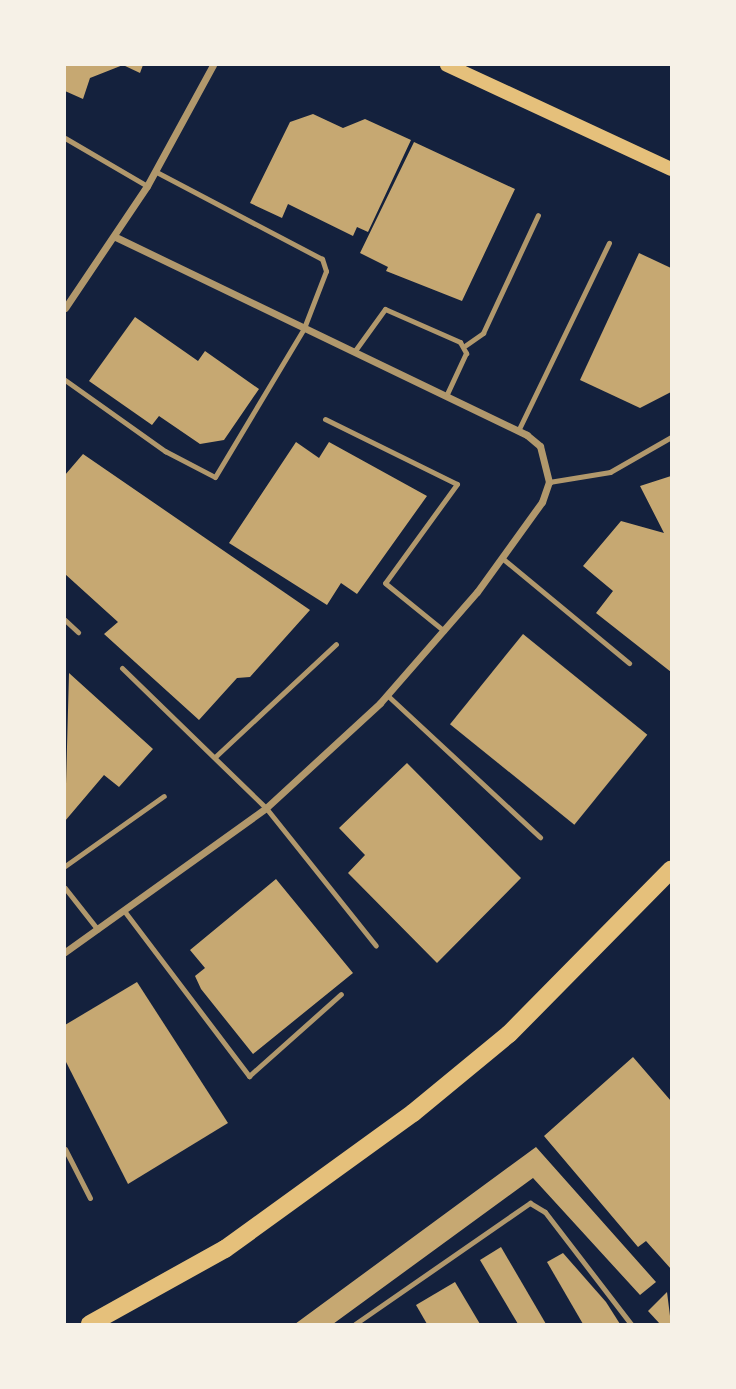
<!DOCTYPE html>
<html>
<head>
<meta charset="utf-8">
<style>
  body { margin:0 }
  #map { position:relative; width:736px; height:1389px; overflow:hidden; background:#14213d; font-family:"Fira Sans",sans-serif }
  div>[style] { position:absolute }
  .building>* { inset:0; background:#c6a872; transform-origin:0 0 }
  .service>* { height:5px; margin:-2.5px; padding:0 2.5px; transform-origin:2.5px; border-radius:2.5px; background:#b1986c }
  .minor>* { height:7px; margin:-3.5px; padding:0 3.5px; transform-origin:3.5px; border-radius:3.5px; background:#b1986c }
  .secondary>* { height:14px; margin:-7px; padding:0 7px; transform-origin:7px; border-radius:7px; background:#e5c07b }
  .primary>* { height:18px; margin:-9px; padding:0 9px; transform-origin:9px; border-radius:9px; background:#e5c07b }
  span { translate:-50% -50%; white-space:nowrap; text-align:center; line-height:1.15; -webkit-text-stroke:7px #f6f1e7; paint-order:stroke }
  .frame { position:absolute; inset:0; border:66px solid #f6f1e7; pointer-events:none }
</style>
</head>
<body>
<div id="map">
  <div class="building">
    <div style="clip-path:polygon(65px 65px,143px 65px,140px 73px,123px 65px,90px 78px,83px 99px,65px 91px)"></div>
    <div style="clip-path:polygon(313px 114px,343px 128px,365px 119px,411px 140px,368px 232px,357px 227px,353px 236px,288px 204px,282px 218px,250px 203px,290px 122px)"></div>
    <div style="clip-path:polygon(414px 142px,515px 189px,462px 301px,386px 271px,388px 267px,360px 253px)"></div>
    <div style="clip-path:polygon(639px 253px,671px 268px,671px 392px,640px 408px,580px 380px)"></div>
    <div style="clip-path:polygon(135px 317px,198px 361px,205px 351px,259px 389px,224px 440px,200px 444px,159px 416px,152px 425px,89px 381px)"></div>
    <div style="clip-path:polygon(296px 442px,319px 458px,329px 442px,427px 496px,357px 594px,341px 583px,327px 605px,229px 543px)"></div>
    <div style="clip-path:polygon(83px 454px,310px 610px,250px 677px,237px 678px,199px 720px,104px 634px,118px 622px,65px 574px,65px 475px)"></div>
    <div style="clip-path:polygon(671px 476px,671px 672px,596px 613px,613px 591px,583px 566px,621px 521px,664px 533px,640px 486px)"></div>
    <div style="left:523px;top:634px;width:160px;height:116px;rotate:39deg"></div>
    <div style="clip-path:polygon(69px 673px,153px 749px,119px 787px,104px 775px,65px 821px)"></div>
    <div style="clip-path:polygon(407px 763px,521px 878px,437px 963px,348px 873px,365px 855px,339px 828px)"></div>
    <div style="clip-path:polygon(276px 879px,353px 973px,253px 1054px,201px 989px,195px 976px,205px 968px,190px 950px)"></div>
    <div style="clip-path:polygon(137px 982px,228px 1123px,128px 1184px,65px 1060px,65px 1025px)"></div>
    <div style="clip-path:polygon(633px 1057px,671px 1101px,671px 1269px,646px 1241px,638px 1247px,544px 1136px)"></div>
    <div style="clip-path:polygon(536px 1147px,656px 1282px,640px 1295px,533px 1178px,333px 1324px,295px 1324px)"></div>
    <div style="clip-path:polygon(501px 1247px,546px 1324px,518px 1324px,480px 1260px)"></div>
    <div style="clip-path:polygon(563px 1253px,606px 1302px,620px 1324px,583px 1324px,547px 1262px)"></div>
    <div style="clip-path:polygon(455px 1282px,480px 1324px,427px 1324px,416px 1305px)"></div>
    <div style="clip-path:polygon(667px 1292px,671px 1324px,660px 1324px,648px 1311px)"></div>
  </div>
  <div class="service">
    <div style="left:65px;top:138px;width:95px;rotate:30.3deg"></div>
    <div style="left:466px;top:345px;width:21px;rotate:-35deg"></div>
    <div style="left:483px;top:333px;width:130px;rotate:-65deg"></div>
    <div style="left:354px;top:352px;width:53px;rotate:-54.2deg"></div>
    <div style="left:385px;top:309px;width:82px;rotate:23.7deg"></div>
    <div style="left:460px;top:342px;width:13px;rotate:61deg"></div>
    <div style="left:466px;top:353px;width:47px;rotate:114.9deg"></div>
    <div style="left:65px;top:380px;width:123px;rotate:35.4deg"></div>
    <div style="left:165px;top:451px;width:56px;rotate:27.5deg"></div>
    <div style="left:215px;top:477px;width:174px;rotate:-59.1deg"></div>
    <div style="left:304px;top:328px;width:61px;rotate:-68.9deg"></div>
    <div style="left:326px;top:271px;width:13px;rotate:-108deg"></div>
    <div style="left:322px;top:259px;width:187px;rotate:-152.3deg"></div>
    <div style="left:325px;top:419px;width:147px;rotate:26.2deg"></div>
    <div style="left:457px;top:484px;width:122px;rotate:126deg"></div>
    <div style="left:385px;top:583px;width:76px;rotate:39.1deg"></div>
    <div style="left:518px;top:431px;width:209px;rotate:-64.2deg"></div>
    <div style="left:549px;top:482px;width:62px;rotate:-9.3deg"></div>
    <div style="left:610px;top:472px;width:70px;rotate:-29.8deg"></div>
    <div style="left:502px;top:558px;width:165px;rotate:39.6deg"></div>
    <div style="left:65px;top:620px;width:18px;rotate:43deg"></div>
    <div style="left:122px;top:668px;width:201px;rotate:44.2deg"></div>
    <div style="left:266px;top:808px;width:176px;rotate:51.4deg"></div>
    <div style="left:387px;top:695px;width:209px;rotate:42.9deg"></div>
    <div style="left:216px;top:756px;width:164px;rotate:-43deg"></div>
    <div style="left:65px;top:866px;width:121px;rotate:-35.3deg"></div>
    <div style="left:65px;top:888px;width:53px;rotate:51.8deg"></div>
    <div style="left:125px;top:912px;width:206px;rotate:52.9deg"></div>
    <div style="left:249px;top:1076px;width:123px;rotate:-41.7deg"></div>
    <div style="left:65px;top:1149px;width:55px;rotate:63deg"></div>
    <div style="left:355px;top:1324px;width:213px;rotate:-34.7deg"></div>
    <div style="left:530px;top:1203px;width:17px;rotate:31deg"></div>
    <div style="left:545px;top:1212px;width:141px;rotate:52.5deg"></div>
  </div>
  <div class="minor">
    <div style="left:65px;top:308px;width:147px;rotate:-56.1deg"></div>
    <div style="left:147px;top:186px;width:138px;rotate:-61.4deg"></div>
    <div style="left:65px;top:952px;width:247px;rotate:-35.6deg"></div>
    <div style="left:266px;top:808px;width:155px;rotate:-42.6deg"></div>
    <div style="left:380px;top:703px;width:147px;rotate:-48.9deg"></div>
    <div style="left:477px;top:592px;width:111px;rotate:-54.2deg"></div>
    <div style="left:542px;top:502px;width:21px;rotate:-71deg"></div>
    <div style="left:549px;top:482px;width:37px;rotate:-104deg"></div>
    <div style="left:540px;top:446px;width:17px;rotate:-140deg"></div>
    <div style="left:527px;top:435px;width:456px;rotate:-154.3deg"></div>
  </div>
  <div class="secondary">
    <div style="left:447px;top:65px;width:247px;rotate:24.9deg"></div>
  </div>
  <div class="primary">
    <div style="left:90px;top:1324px;width:154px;rotate:-29.1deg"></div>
    <div style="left:225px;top:1249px;width:232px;rotate:-35.9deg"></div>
    <div style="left:413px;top:1113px;width:124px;rotate:-39.5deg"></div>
    <div style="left:509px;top:1034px;width:231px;rotate:-45.4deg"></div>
  </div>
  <div class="frame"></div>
</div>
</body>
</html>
